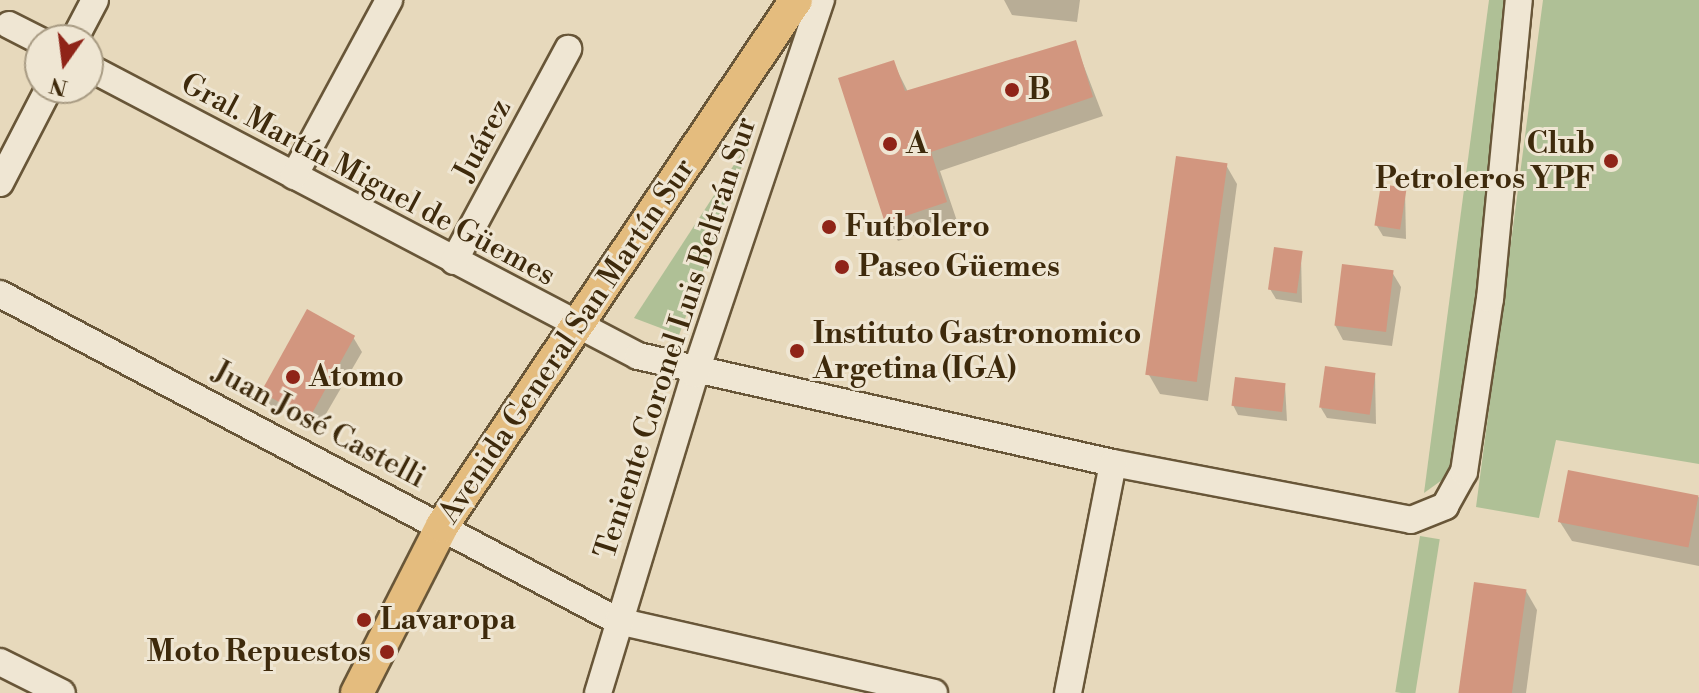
<!DOCTYPE html>
<html>
<head>
<meta charset="utf-8">
<style>
  body { margin:0 }
  #map { position:relative; width:1699px; height:693px; overflow:hidden; background:#e7d9bc; font-family:"Libre Bodoni",serif }
  div>[style] { position:absolute }
  .green>* { inset:0; background:#afc096; transform-origin:0 0 }
  .shadow>* { inset:0; background:#0003 }
  .building>* { inset:0; background:#d2967f; transform-origin:0 0 }
  .roads { filter:drop-shadow(2px 0 #685638) drop-shadow(-2px 0 #685638) drop-shadow(0 2px #685638) drop-shadow(0 -2px #685638) }
  .minor>* { height:26px; margin:-13px; padding:0 13px; transform-origin:13px; border-radius:13px; background:#efe6d3 }
  .major>* { height:32px; margin:-16px; padding:0 16px; transform-origin:16px; border-radius:16px; background:#e4bc7e }
  .dots>* { width:22px; height:22px; translate:-50% -50%; box-sizing:border-box; border:4px solid #efe6d3; border-radius:50% }
  span { translate:-50% -50%; white-space:nowrap; text-align:center; line-height:1.15; -webkit-text-stroke:6px #efe6d3; paint-order:stroke }
  .poi-label { font-size:30px; color:#3e2a0c; font-weight:700 }
  .left { translate:0 -50%; text-align:left }
  .right { translate:-100% -50%; text-align:right }
  .street-label { font-size:30px; color:#3e2a0c }
  .north { position:absolute; left:24px; top:24px; width:80px; height:80px; box-sizing:border-box; background:#efe6d3; border:2px solid #a89b83; border-radius:50%; rotate:194deg; font-size:22px; font-weight:700; line-height:32px; text-align:center; color:#3e2a0c }
  .north::after { content:''; display:block; margin:auto; width:28px; height:36px; background:#8f2418; clip-path:polygon(50% 0,100% 100%,50% 72%,0 100%) }
</style>
</head>
<body>
<div id="map">
  <div class="green">
    <div style="clip-path:polygon(1489px 0,1510px 0,1478px 282px,1449px 475px,1424px 493px)"></div>
    <div style="clip-path:polygon(1543px 0,1699px 0,1699px 464px,1556px 440px,1539px 518px,1476px 507px)"></div>
    <div style="clip-path:polygon(754px 134px,679px 335px,634px 318px)"></div>
    <div style="left:1420px;top:536px;width:20px;height:158px;rotate:9deg"></div>
  </div>
  <div class="shadow">
    <div style="clip-path:polygon(1004px 0,1080px 0,1077px 22px,1012px 15px)"></div>
    <div style="clip-path:polygon(1075px 43px,1103px 116px,940px 171px,957px 221px,898px 241px,887px 222px,893px 62px,908px 92px)"></div>
    <div style="clip-path:polygon(1226px 165px,1237px 184px,1208px 401px,1160px 394px,1149px 375px)"></div>
    <div style="clip-path:polygon(1405px 190px,1406px 239px,1383px 236px,1377px 226px)"></div>
    <div style="clip-path:polygon(1301px 253px,1302px 303px,1276px 299px,1270px 289px)"></div>
    <div style="clip-path:polygon(1392px 272px,1401px 287px,1392px 346px,1343px 340px,1335px 325px)"></div>
    <div style="clip-path:polygon(353px 337px,362px 352px,316px 431px,270px 405px,262px 391px)"></div>
    <div style="clip-path:polygon(1375px 374px,1376px 424px,1327px 418px,1321px 408px)"></div>
    <div style="clip-path:polygon(1285px 385px,1287px 421px,1238px 415px,1233px 405px)"></div>
    <div style="clip-path:polygon(1699px 497px,1699px 566px,1572px 541px,1560px 522px)"></div>
    <div style="clip-path:polygon(1526px 591px,1537px 610px,1526px 693px,1461px 693px)"></div>
  </div>
  <div class="building">
    <div style="clip-path:polygon(1076px 40px,1093px 97px,931px 152px,947px 202px,885px 223px,838px 78px,894px 60px,905px 91px)"></div>
    <div style="left:1176px;top:156px;width:52px;height:221px;rotate:8deg"></div>
    <div style="left:1381px;top:184px;width:26px;height:42px;rotate:9deg"></div>
    <div style="left:1274px;top:247px;width:29px;height:43px;rotate:8deg"></div>
    <div style="left:1342px;top:264px;width:52px;height:62px;rotate:7deg"></div>
    <div style="left:307px;top:309px;width:55px;height:95px;rotate:29deg"></div>
    <div style="left:1325px;top:366px;width:51px;height:42px;rotate:8deg"></div>
    <div style="left:1235px;top:377px;width:51px;height:29px;rotate:7deg"></div>
    <div style="left:1568px;top:470px;width:133px;height:53px;rotate:11deg"></div>
    <div style="left:1474px;top:582px;width:53px;height:112px;rotate:8deg"></div>
  </div>
  <div class="roads">
    <div class="minor">
      <div style="left:9px;top:25px;width:35px;rotate:27deg"></div>
      <div style="left:74px;top:40px;width:45px;rotate:-62.3deg"></div>
      <div style="left:88px;top:67px;width:621px;rotate:27.72deg"></div>
      <div style="left:638px;top:356px;width:487px;rotate:12.7deg"></div>
      <div style="left:1113px;top:463px;width:303px;rotate:10.8deg"></div>
      <div style="left:1411px;top:520px;width:37px;rotate:-22deg"></div>
      <div style="left:1445px;top:506px;width:39px;rotate:-61deg"></div>
      <div style="left:1464px;top:472px;width:175px;rotate:-81.5deg"></div>
      <div style="left:1490px;top:299px;width:300px;rotate:-84.5deg"></div>
      <div style="left:294px;top:176px;width:200px;rotate:-61.6deg"></div>
      <div style="left:0;top:183px;width:107px;rotate:-62.7deg"></div>
      <div style="left:454px;top:261px;width:241px;rotate:-61.7deg"></div>
      <div style="left:0;top:294px;width:699px;rotate:27.88deg"></div>
      <div style="left:618px;top:621px;width:324px;rotate:12.8deg"></div>
      <div style="left:0;top:662px;width:69px;rotate:26.6deg"></div>
      <div style="left:598px;top:693px;width:333px;rotate:-73.1deg"></div>
      <div style="left:695px;top:374px;width:395px;rotate:-71.4deg"></div>
      <div style="left:1068px;top:693px;width:234px;rotate:-78.9deg"></div>
    </div>
    <div class="major">
      <div style="left:357px;top:693px;width:187px;rotate:-63deg"></div>
      <div style="left:442px;top:526px;width:634px;rotate:-56.06deg"></div>
    </div>
  </div>
  <div class="dots">
    <div style="left:1012px;top:90px;background:#8f2418"></div>
    <div style="left:890px;top:144px;background:#8f2418"></div>
    <div style="left:1611px;top:161px;background:#8f2418"></div>
    <div style="left:829px;top:227px;background:#8f2418"></div>
    <div style="left:842px;top:267px;background:#8f2418"></div>
    <div style="left:797px;top:351px;background:#8f2418"></div>
    <div style="left:293px;top:377px;background:#8f2418"></div>
    <div style="left:364px;top:620px;background:#8f2418"></div>
    <div style="left:387px;top:652px;background:#8f2418"></div>
  </div>
  <div class="poi-label">
    <span class="left" style="left:1028px;top:90px">B</span>
    <span class="left" style="left:906px;top:144px">A</span>
    <span class="right" style="left:1595px;top:161px">Club<br>Petroleros YPF</span>
    <span class="left" style="left:845px;top:227px">Futbolero</span>
    <span class="left" style="left:858px;top:267px">Paseo Güemes</span>
    <span class="left" style="left:813px;top:351px">Instituto Gastronomico<br>Argetina (IGA)</span>
    <span class="left" style="left:309px;top:377px">Atomo</span>
    <span class="left" style="left:380px;top:620px">Lavaropa</span>
    <span class="right" style="left:371px;top:652px">Moto Repuestos</span>
  </div>
  <div class="street-label">
    <span style="left:483px;top:140px;rotate:-62deg">Juárez</span>
    <span style="left:368px;top:180px;rotate:28deg">Gral. Martín Miguel de Güemes</span>
    <span style="left:676px;top:338px;rotate:-72deg">Teniente Coronel Luis Beltrán Sur</span>
    <span style="left:567px;top:341px;rotate:-56deg">Avenida General San Martín Sur</span>
    <span style="left:319px;top:425px;rotate:28deg">Juan José Castelli</span>
  </div>
  <div class="north">N</div>
</div>
</body>
</html>
